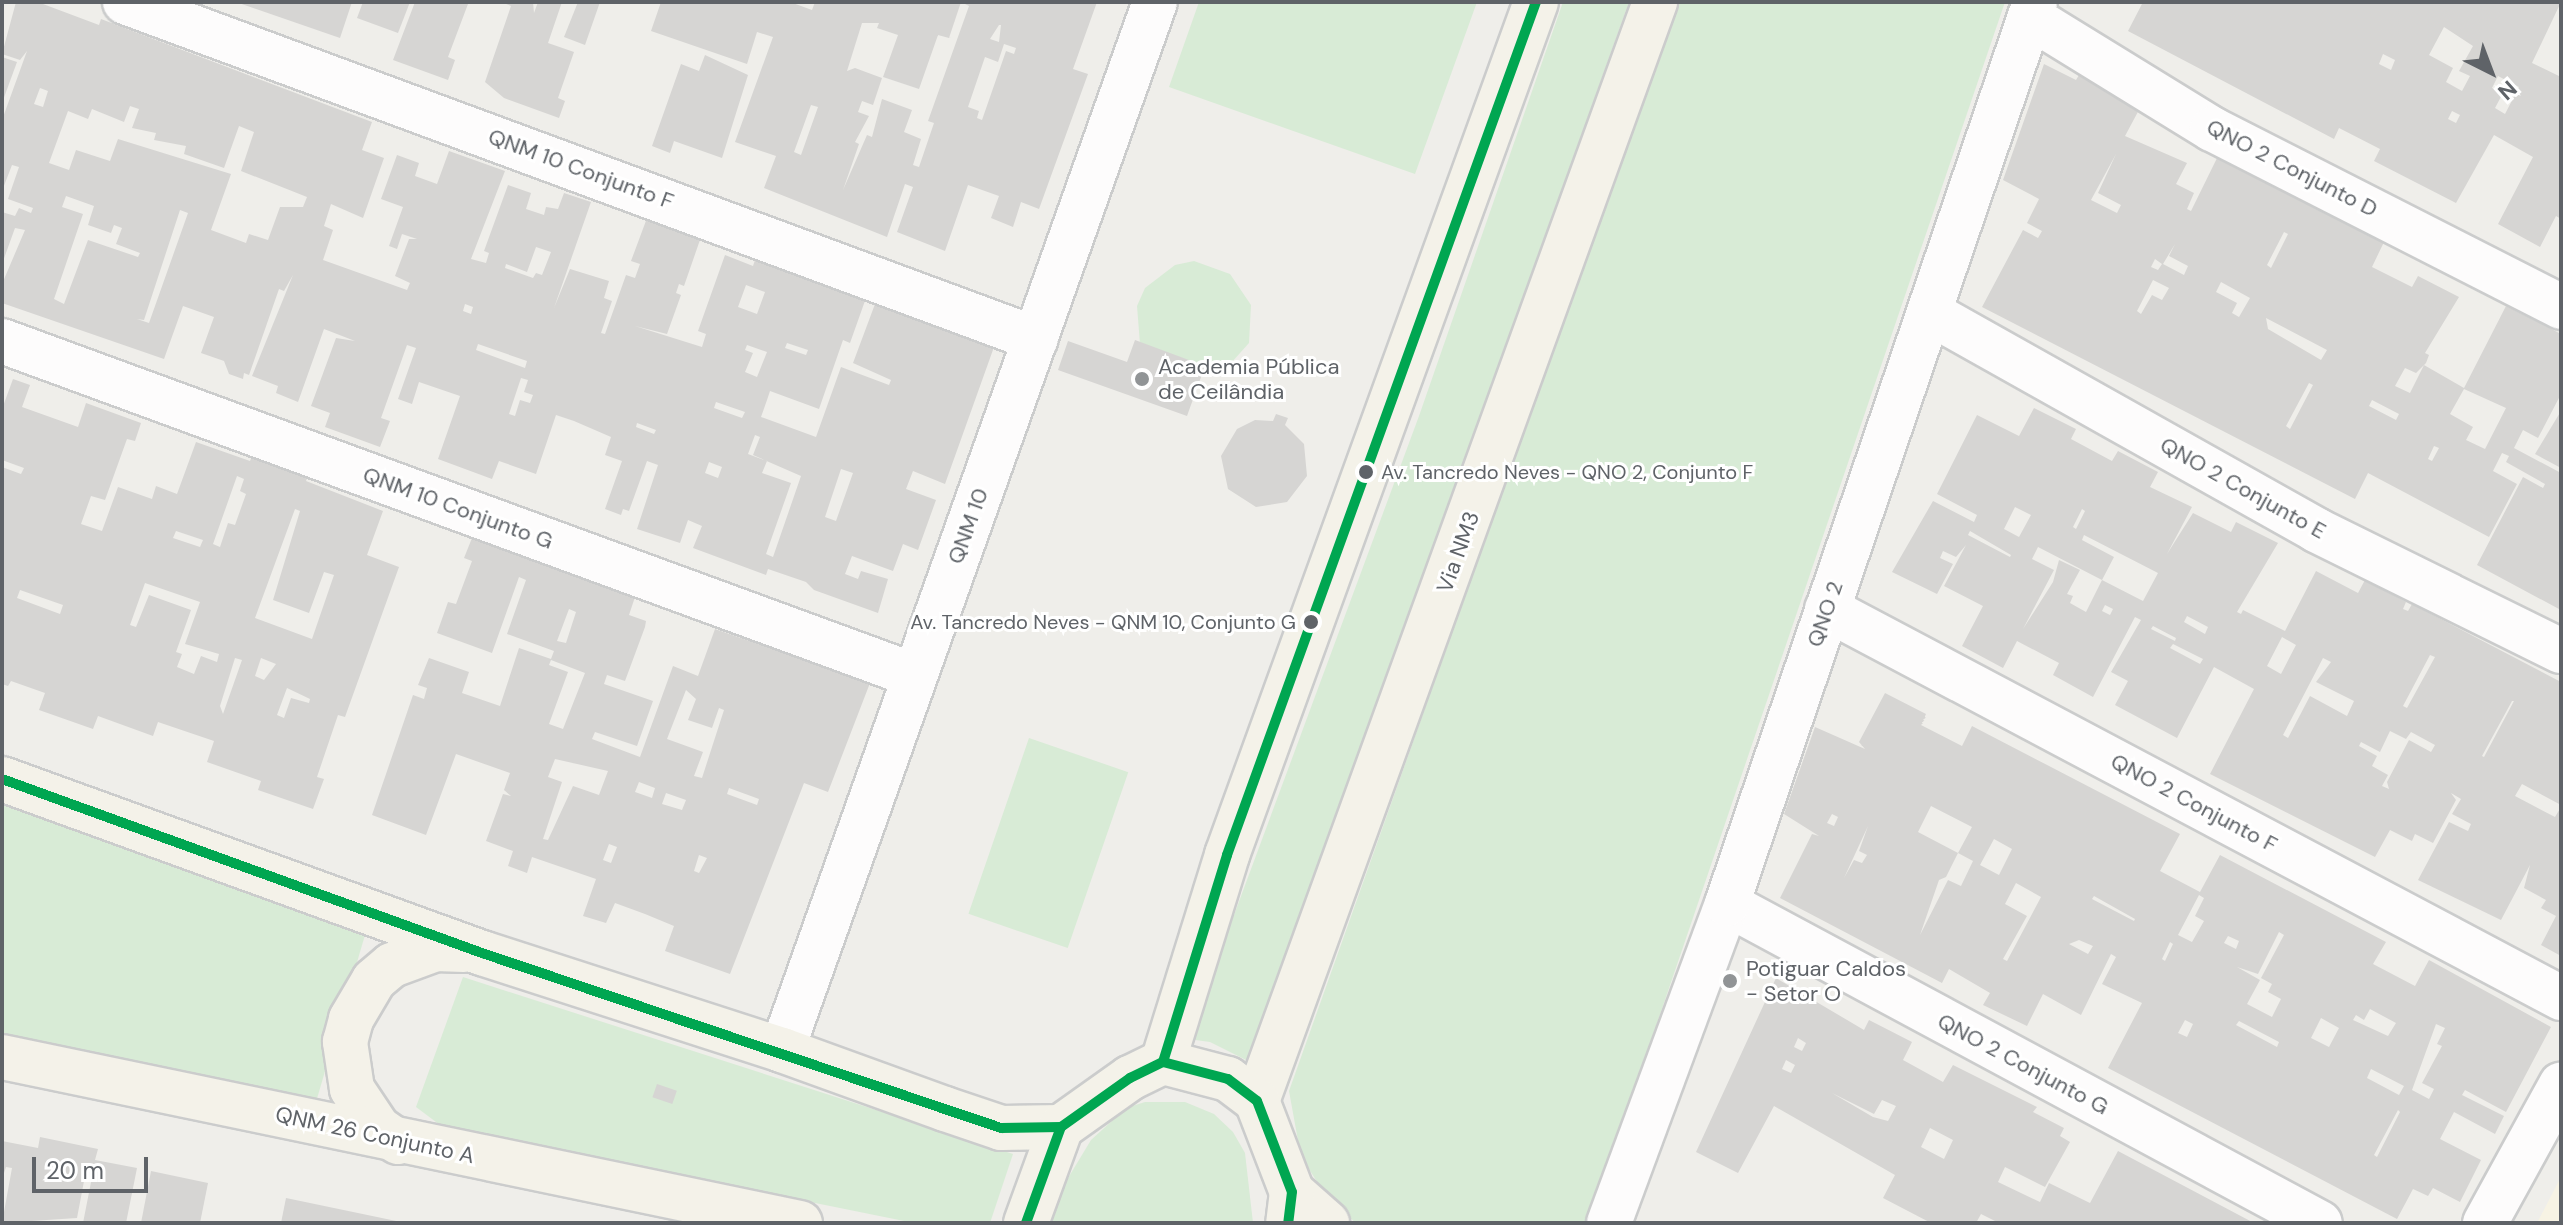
<!DOCTYPE html>
<html>
<head>
<meta charset="utf-8">
<style>
  body { margin:0 }
  #map { position:relative; width:2563px; height:1225px; overflow:hidden; background:#efeeea; font-family:"DM Sans",sans-serif }
  div>[style] { position:absolute }
  .commercial>* { inset:0; background:#f7f3e4 }
  .green>* { inset:0; background:#d8ebd6; transform-origin:0 0 }
  .building>* { inset:0; background:#d6d5d3; transform-origin:0 0 }
  .roads { filter:drop-shadow(2px 0 #cbcccc) drop-shadow(-2px 0 #cbcccc) drop-shadow(0 2px #cbcccc) drop-shadow(0 -2px #cbcccc) }
  .minor>* { height:44px; margin:-22px; padding:0 22px; transform-origin:22px; border-radius:22px; background:#fdfcfc }
  .major>* { height:44px; margin:-22px; padding:0 22px; transform-origin:22px; border-radius:22px; background:#f4f2e9 }
  .bus-1>* { height:10px; margin:-5px; padding:0 5px; transform-origin:5px; border-radius:5px; background:#00a651 }
  .dots>* { width:22px; height:22px; translate:-50% -50%; box-sizing:border-box; border:4px solid #fff; border-radius:50% }
  span { translate:-50% -50%; white-space:nowrap; text-align:center; line-height:1.15; -webkit-text-stroke:6px #fff; paint-order:stroke }
  .bus-label { font-size:20px; color:#5f6368 }
  .left { translate:0 -50%; text-align:left }
  .right { translate:-100% -50%; text-align:right }
  .street-label { font-size:22px; color:#5f6368 }
  .poi-label { font-size:22px; color:#5f6368 }
  .frame { position:absolute; inset:0; border:4px solid #5f6368; pointer-events:none }
  .north { position:absolute; left:2451px; top:32px; width:80px; height:80px; -webkit-text-stroke:6px #fff; paint-order:stroke; rotate:138deg; font-size:22px; font-weight:700; line-height:32px; text-align:center; color:#5f6368 }
  .north::after { content:''; display:block; margin:auto; width:28px; height:36px; background:#5f6368; clip-path:polygon(50% 0,100% 100%,50% 72%,0 100%) }
  .scale { position:absolute; left:32px; top:1157px; width:116px; height:36px; box-sizing:border-box; border:4px solid #5f6368; border-top:0; padding-left:10px; font-size:24px; line-height:28px; white-space:nowrap; color:#5f6368; -webkit-text-stroke:6px #fff; paint-order:stroke }
</style>
</head>
<body>
<div id="map">
  <div class="commercial">
    <div style="clip-path:polygon(2561px 1177px,2561px 1223px,2537px 1223px)"></div>
  </div>
  <div class="green">
    <div style="clip-path:polygon(1199px 2px,1477px 2px,1415px 174px,1169px 87px)"></div>
    <div style="clip-path:polygon(1563px 2px,1629px 2px,1250px 1062px,1210px 1042px,1188px 1039px,1419px 416px)"></div>
    <div style="clip-path:polygon(1676px 2px,2005px 2px,1589px 1223px,1356px 1223px,1329px 1200px,1301px 1157px,1289px 1091px)"></div>
    <div style="clip-path:polygon(1194px 261px,1230px 274px,1251px 305px,1249px 343px,1223px 372px,1140px 344px,1137px 306px,1145px 288px,1175px 265px)"></div>
    <div style="left:1029px;top:738px;width:105px;height:186px;rotate:19deg"></div>
    <div style="clip-path:polygon(2px 801px,365px 935px,316px 1102px,2px 1035px)"></div>
    <div style="clip-path:polygon(463px 977px,1013px 1154px,990px 1223px,914px 1223px,444px 1128px,416px 1107px)"></div>
    <div style="clip-path:polygon(1145px 1102px,1185px 1102px,1214px 1114px,1233px 1132px,1245px 1153px,1253px 1223px,1050px 1223px,1062px 1188px,1091px 1140px,1126px 1108px)"></div>
  </div>
  <div class="building">
    <div style="clip-path:polygon(evenodd,16px 2px,43px 4px,99px 25px,101px 19px,372px 122px,362px 150px,384px 158px,363px 218px,331px 204px,324px 226px,333px 230px,323px 260px,407px 290px,410px 283px,395px 276px,409px 239px,417px 239px,402px 234px,397px 249px,389px 246px,403px 207px,381px 199px,397px 155px,419px 163px,415px 176px,437px 184px,449px 151px,505px 171px,471px 259px,486px 263px,489px 253px,484px 251px,508px 185px,531px 193px,526px 209px,544px 215px,546px 207px,558px 209px,564px 193px,591px 202px,554px 308px,570px 269px,609px 281px,604px 298px,612px 301px,601px 333px,605px 334px,626px 275px,635px 278px,640px 264px,631px 261px,647px 218px,701px 237px,684px 286px,679px 284px,676px 293px,681px 295px,667px 334px,635px 326px,702px 347px,706px 334px,698px 331px,725px 255px,753px 266px,756px 257px,866px 298px,850px 343px,843px 340px,819px 409px,770px 391px,767px 400px,761px 417px,816px 437px,841px 367px,889px 385px,891px 380px,853px 363px,875px 304px,994px 347px,945px 484px,913px 471px,906px 489px,936px 500px,918px 550px,903px 544px,893px 571px,852px 556px,845px 574px,858px 579px,861px 571px,888px 579px,878px 613px,814px 590px,806px 582px,768px 569px,766px 575px,693px 548px,702px 526px,688px 520px,680px 543px,637px 529px,658px 465px,647px 461px,629px 511px,623px 509px,621px 515px,605px 509px,622px 461px,605px 455px,611px 437px,574px 421px,556px 415px,536px 474px,499px 461px,492px 479px,438px 459px,460px 396px,419px 382px,412px 404px,398px 399px,416px 348px,407px 345px,381px 418px,390px 421px,380px 447px,325px 427px,330px 413px,311px 406px,336px 338px,355px 341px,324px 329px,298px 402px,276px 393px,278px 386px,252px 376px,293px 275px,284px 291px,279px 289px,249px 375px,244px 373px,243px 379px,229px 374px,224px 361px,201px 353px,214px 317px,183px 306px,164px 359px,2px 303px,2px 284px,25px 230px,15px 228px,2px 264px,2px 212px,15px 216px,19px 208px,31px 213px,33px 208px,8px 199px,19px 167px,12px 165px,2px 191px,2px 120px,27px 51px,20px 60px,2px 54px,16px 2px,40px 88px,48px 91px,43px 107px,34px 104px,40px 88px,16px 2px,130px 106px,139px 109px,132px 128px,156px 133px,154px 140px,186px 146px,184px 154px,224px 168px,239px 126px,254px 132px,241px 171px,307px 197px,303px 207px,280px 207px,268px 240px,249px 234px,246px 243px,211px 230px,231px 174px,118px 139px,110px 161px,76px 150px,69px 170px,49px 163px,68px 111px,88px 119px,92px 109px,124px 122px,130px 106px,16px 2px,66px 196px,94px 206px,88px 225px,111px 233px,114px 225px,122px 228px,116px 244px,140px 253px,138px 257px,88px 240px,64px 304px,54px 299px,83px 214px,62px 207px,66px 196px,16px 2px,180px 210px,188px 213px,149px 323px,137px 319px,144px 320px,180px 210px,16px 2px,536px 247px,551px 252px,542px 275px,536px 273px,533px 278px,505px 268px,506px 264px,527px 272px,536px 247px,16px 2px,746px 285px,765px 292px,757px 314px,738px 307px,746px 285px,16px 2px,465px 304px,473px 307px,471px 314px,463px 311px,465px 304px,16px 2px,787px 343px,808px 350px,806px 355px,785px 348px,787px 343px,16px 2px,478px 344px,527px 361px,525px 368px,476px 350px,478px 344px,16px 2px,747px 345px,767px 352px,757px 377px,745px 372px,753px 353px,745px 350px,747px 345px,16px 2px,521px 378px,528px 380px,524px 392px,533px 395px,530px 403px,520px 400px,515px 416px,509px 414px,521px 378px,16px 2px,716px 402px,745px 412px,742px 418px,714px 408px,716px 402px,16px 2px,637px 423px,656px 430px,654px 434px,636px 427px,637px 423px,16px 2px,755px 435px,760px 437px,753px 455px,801px 476px,773px 557px,766px 554px,791px 483px,762px 473px,767px 461px,748px 454px,755px 435px,16px 2px,709px 462px,722px 467px,718px 478px,705px 473px,709px 462px,16px 2px,841px 469px,853px 473px,836px 521px,825px 517px,841px 469px)"></div>
    <div style="clip-path:polygon(236px 2px,352px 2px,340px 38px)"></div>
    <div style="clip-path:polygon(363px 2px,410px 2px,398px 33px,357px 18px)"></div>
    <div style="clip-path:polygon(415px 2px,468px 4px,448px 57px,455px 60px,448px 80px,393px 60px)"></div>
    <div style="clip-path:polygon(501px 2px,533px 2px,534px 13px,538px 2px,562px 2px,548px 43px,574px 52px,558px 98px,565px 101px,559px 118px,504px 98px,485px 82px,511px 6px)"></div>
    <div style="clip-path:polygon(578px 2px,600px 2px,585px 45px,564px 37px)"></div>
    <div style="clip-path:polygon(evenodd,661px 2px,790px 2px,812px 10px,815px 2px,1097px 2px,1073px 69px,1088px 74px,1039px 209px,1021px 202px,1013px 227px,991px 218px,999px 196px,968px 185px,945px 251px,897px 232px,913px 187px,905px 184px,887px 237px,764px 188px,776px 156px,735px 142px,773px 37px,757px 32px,747px 64px,651px 31px,661px 2px,961px 2px,969px 6px,928px 121px,934px 123px,919px 167px,913px 165px,921px 139px,904px 132px,912px 110px,882px 99px,872px 137px,867px 135px,843px 190px,859px 144px,855px 142px,869px 116px,858px 112px,862px 101px,873px 105px,882px 78px,855px 68px,847px 71px,862px 23px,879px 23px,877px 28px,898px 35px,883px 77px,919px 89px,938px 35px,949px 38px,961px 2px,661px 2px,999px 25px,1001px 25px,999px 42px,990px 39px,999px 25px,661px 2px,1004px 44px,1016px 48px,1014px 54px,1006px 51px,982px 120px,977px 118px,979px 111px,968px 107px,985px 57px,998px 62px,1004px 44px,661px 2px,811px 105px,818px 107px,801px 155px,794px 152px,811px 105px)"></div>
    <div style="clip-path:polygon(evenodd,2143px 2px,2561px 2px,2532px 63px,2561px 77px,2561px 219px,2556px 216px,2540px 247px,2498px 224px,2533px 157px,2494px 135px,2456px 203px,2374px 161px,2380px 149px,2339px 128px,2334px 139px,2128px 31px,2143px 2px,2444px 27px,2473px 46px,2459px 71px,2470px 76px,2462px 91px,2446px 82px,2453px 68px,2429px 55px,2444px 27px,2143px 2px,2383px 54px,2395px 60px,2391px 70px,2379px 64px,2383px 54px,2143px 2px,2498px 76px,2519px 87px,2505px 114px,2495px 108px,2503px 93px,2492px 88px,2498px 76px,2143px 2px,2452px 111px,2460px 115px,2456px 123px,2448px 119px,2452px 111px)"></div>
    <div style="clip-path:polygon(705px 55px,748px 75px,722px 158px,674px 141px,670px 153px,652px 146px,681px 64px,699px 71px)"></div>
    <div style="clip-path:polygon(2px 57px,17px 62px,2px 103px)"></div>
    <div style="clip-path:polygon(evenodd,2044px 64px,2076px 80px,2079px 75px,2140px 108px,2125px 136px,2187px 163px,2176px 184px,2194px 193px,2187px 209px,2191px 211px,2219px 154px,2384px 242px,2372px 267px,2412px 287px,2418px 276px,2459px 297px,2425px 353px,2429px 355px,2426px 363px,2416px 373px,2405px 368px,2395px 386px,2410px 393px,2424px 365px,2464px 388px,2506px 306px,2561px 334px,2561px 394px,2538px 438px,2523px 430px,2514px 448px,2561px 473px,2559px 609px,2477px 565px,2523px 477px,2543px 488px,2545px 484px,2506px 462px,2509px 456px,2502px 453px,2493px 471px,2517px 484px,2489px 537px,2368px 473px,2355px 499px,1982px 307px,2023px 230px,2038px 238px,2042px 231px,2027px 223px,2039px 199px,2003px 180px,2044px 64px,2116px 154px,2098px 193px,2121px 205px,2117px 213px,2091px 200px,2116px 154px,2044px 64px,2284px 232px,2288px 234px,2271px 268px,2267px 265px,2284px 232px,2044px 64px,2175px 244px,2169px 256px,2188px 266px,2184px 275px,2163px 264px,2175px 244px,2044px 64px,2155px 259px,2162px 264px,2158px 270px,2151px 267px,2155px 259px,2044px 64px,2153px 280px,2169px 288px,2162px 300px,2152px 295px,2141px 314px,2137px 311px,2153px 280px,2044px 64px,2221px 282px,2250px 298px,2239px 317px,2232px 313px,2237px 303px,2216px 292px,2221px 282px,2044px 64px,2266px 318px,2327px 350px,2321px 360px,2268px 329px,2266px 318px,2044px 64px,2309px 383px,2313px 385px,2290px 429px,2286px 426px,2309px 383px,2044px 64px,2464px 389px,2506px 408px,2485px 449px,2466px 440px,2473px 427px,2450px 414px,2464px 389px,2044px 64px,2372px 400px,2399px 414px,2396px 420px,2369px 406px,2372px 400px,2044px 64px,2434px 446px,2439px 448px,2432px 461px,2428px 459px,2434px 446px)"></div>
    <div style="clip-path:polygon(1135px 340px,1205px 366px,1187px 416px,1058px 370px,1068px 341px,1127px 362px)"></div>
    <div style="clip-path:polygon(evenodd,13px 379px,30px 385px,22px 407px,78px 427px,86px 403px,141px 423px,135px 441px,127px 439px,105px 500px,91px 496px,81px 524px,102px 531px,118px 487px,152px 499px,156px 486px,177px 494px,196px 442px,250px 461px,254px 451px,310px 471px,306px 481px,383px 511px,367px 555px,399px 567px,345px 717px,338px 715px,317px 777px,324px 779px,313px 809px,258px 790px,261px 781px,207px 762px,214px 741px,158px 722px,153px 736px,98px 716px,93px 729px,39px 710px,45px 693px,11px 681px,8px 686px,2px 684px,2px 467px,21px 474px,24px 468px,2px 460px,2px 409px,13px 379px,237px 476px,244px 479px,240px 491px,246px 494px,235px 525px,228px 523px,220px 547px,213px 544px,237px 476px,13px 379px,295px 509px,300px 511px,273px 600px,309px 613px,324px 572px,334px 575px,312px 639px,255px 618px,295px 509px,13px 379px,176px 531px,203px 540px,200px 547px,173px 538px,176px 531px,13px 379px,145px 583px,200px 602px,185px 644px,219px 654px,217px 662px,201px 656px,194px 674px,177px 667px,182px 654px,176px 652px,191px 610px,149px 595px,136px 627px,130px 625px,145px 583px,13px 379px,20px 590px,63px 605px,60px 614px,17px 598px,20px 590px,13px 379px,235px 658px,242px 660px,223px 714px,220px 706px,235px 658px,13px 379px,261px 658px,276px 664px,264px 680px,255px 676px,261px 658px,13px 379px,287px 688px,310px 699px,309px 703px,291px 698px,284px 718px,277px 715px,287px 688px)"></div>
    <div style="clip-path:polygon(evenodd,2034px 408px,2076px 429px,2071px 439px,2112px 461px,2118px 451px,2158px 472px,2150px 487px,2192px 507px,2167px 554px,2193px 513px,2231px 532px,2236px 522px,2278px 543px,2237px 612px,2241px 614px,2243px 610px,2285px 631px,2316px 571px,2358px 593px,2365px 580px,2406px 602px,2403px 609px,2408px 611px,2412px 604px,2561px 682px,2561px 805px,2522px 784px,2515px 796px,2555px 817px,2561px 807px,2561px 956px,2541px 945px,2556px 916px,2541px 908px,2546px 900px,2524px 888px,2530px 865px,2501px 920px,2418px 880px,2449px 822px,2468px 831px,2471px 824px,2452px 814px,2461px 799px,2451px 793px,2456px 800px,2433px 843px,2415px 834px,2412px 841px,2390px 830px,2375px 857px,2210px 774px,2254px 689px,2214px 667px,2177px 738px,2115px 705px,2128px 681px,2111px 672px,2141px 620px,2135px 617px,2093px 697px,2053px 675px,2059px 663px,2017px 641px,2003px 668px,1962px 646px,1983px 606px,1944px 586px,1966px 545px,1956px 557px,1943px 551px,1940px 558px,1953px 564px,1937px 594px,1892px 572px,1933px 501px,1974px 522px,1977px 515px,1937px 494px,1977px 415px,2019px 436px,2034px 408px,2015px 507px,2031px 515px,2019px 537px,2004px 529px,2015px 507px,2034px 408px,2082px 509px,2085px 511px,2076px 529px,2073px 527px,2082px 509px,2034px 408px,1970px 531px,2011px 555px,2010px 557px,1968px 535px,1970px 531px,2034px 408px,2084px 535px,2158px 573px,2143px 601px,2102px 580px,2086px 612px,2070px 603px,2073px 596px,2067px 594px,2080px 570px,2059px 560px,2053px 582px,2023px 629px,2054px 570px,2032px 559px,2038px 547px,2102px 580px,2114px 557px,2082px 540px,2084px 535px,2034px 408px,2105px 605px,2113px 609px,2110px 615px,2102px 611px,2105px 605px,2034px 408px,2187px 616px,2208px 627px,2205px 634px,2184px 622px,2187px 616px,2034px 408px,2153px 626px,2176px 638px,2175px 641px,2151px 629px,2153px 626px,2034px 408px,2282px 637px,2296px 645px,2281px 674px,2267px 666px,2282px 637px,2034px 408px,2173px 644px,2203px 659px,2200px 664px,2170px 648px,2173px 644px,2034px 408px,2430px 655px,2435px 657px,2407px 708px,2403px 706px,2430px 655px,2034px 408px,2323px 658px,2331px 662px,2316px 682px,2354px 701px,2347px 716px,2310px 696px,2288px 738px,2283px 735px,2323px 658px,2034px 408px,2512px 701px,2514px 701px,2484px 757px,2482px 756px,2512px 701px,2034px 408px,2390px 731px,2406px 739px,2411px 732px,2435px 745px,2431px 752px,2409px 740px,2387px 782px,2389px 789px,2382px 786px,2388px 775px,2372px 766px,2377px 756px,2359px 746px,2361px 742px,2380px 752px,2390px 731px)"></div>
    <div style="clip-path:polygon(2561px 411px,2561px 468px,2535px 454px)"></div>
    <div style="clip-path:polygon(1276px 414px,1288px 418px,1285px 425px,1304px 444px,1307px 476px,1287px 502px,1256px 507px,1228px 489px,1221px 456px,1237px 429px,1255px 420px,1273px 421px)"></div>
    <div style="clip-path:polygon(evenodd,472px 538px,635px 597px,629px 615px,646px 621px,645px 627px,625px 681px,607px 675px,604px 684px,653px 701px,637px 746px,595px 732px,592px 739px,640px 757px,673px 666px,698px 676px,715px 629px,870px 683px,828px 792px,804px 783px,730px 974px,665px 951px,674px 926px,645px 914px,615px 903px,606px 923px,583px 916px,596px 879px,532px 857px,527px 873px,508px 866px,513px 851px,486px 841px,503px 794px,511px 796px,504px 790px,510px 773px,456px 754px,426px 835px,372px 815px,413px 695px,424px 699px,427px 688px,418px 685px,429px 658px,469px 672px,462px 693px,500px 706px,519px 648px,551px 659px,554px 651px,507px 634px,526px 580px,519px 577px,492px 653px,437px 633px,448px 602px,456px 604px,472px 561px,464px 558px,472px 538px,569px 609px,576px 612px,566px 643px,557px 641px,569px 609px,472px 538px,551px 660px,585px 673px,563px 729px,549px 724px,568px 672px,549px 665px,551px 660px,472px 538px,686px 690px,696px 699px,688px 720px,712px 728px,719px 708px,724px 710px,702px 778px,694px 776px,703px 752px,667px 739px,686px 690px,472px 538px,555px 759px,608px 771px,599px 795px,573px 786px,548px 840px,543px 839px,562px 782px,548px 777px,555px 759px,472px 538px,639px 782px,655px 788px,652px 798px,635px 792px,639px 782px,472px 538px,729px 788px,759px 799px,757px 805px,727px 794px,729px 788px,472px 538px,666px 793px,686px 800px,682px 810px,662px 804px,666px 793px,472px 538px,609px 844px,617px 847px,611px 863px,603px 860px,609px 844px,472px 538px,699px 855px,707px 858px,699px 873px,694px 871px,699px 855px)"></div>
    <div style="clip-path:polygon(evenodd,1885px 693px,1926px 714px,1921px 725px,1962px 746px,1972px 726px,2180px 834px,2160px 871px,2200px 892px,2220px 855px,2386px 942px,2373px 964px,2415px 986px,2429px 960px,2551px 1027px,2506px 1112px,2465px 1090px,2462px 1095px,2504px 1116px,2495px 1134px,2454px 1112px,2440px 1139px,2481px 1160px,2460px 1202px,2433px 1188px,2428px 1196px,2413px 1189px,2397px 1219px,2108px 1068px,2142px 1003px,2102px 984px,2116px 957px,2111px 954px,2081px 1015px,2043px 994px,2027px 1026px,1983px 1005px,1990px 993px,1949px 969px,1942px 983px,1780px 898px,1812px 834px,1819px 836px,1784px 814px,1815px 727px,1865px 749px,1859px 742px,1885px 693px,1931px 806px,1972px 827px,1958px 853px,1973px 861px,1961px 886px,1948px 880px,1920px 935px,1939px 880px,1946px 877px,1958px 853px,1918px 832px,1931px 806px,1885px 693px,1832px 814px,1838px 817px,1834px 826px,1827px 823px,1832px 814px,1885px 693px,1868px 826px,1859px 851px,1867px 855px,1862px 863px,1854px 860px,1844px 878px,1868px 826px,1885px 693px,1994px 839px,2012px 849px,1999px 875px,1980px 865px,1994px 839px,1885px 693px,2016px 883px,2041px 897px,2007px 961px,2003px 959px,2027px 916px,2005px 904px,2016px 883px,1885px 693px,2199px 895px,2204px 898px,2195px 916px,2204px 921px,2192px 942px,2178px 935px,2199px 895px,1885px 693px,2094px 896px,2135px 919px,2134px 921px,2092px 899px,2094px 896px,1885px 693px,2279px 932px,2284px 935px,2261px 978px,2272px 984px,2268px 992px,2281px 999px,2272px 1017px,2247px 1004px,2260px 980px,2237px 967px,2258px 974px,2279px 932px,1885px 693px,2228px 936px,2239px 941px,2236px 949px,2224px 943px,2228px 936px,1885px 693px,2079px 940px,2093px 946px,2088px 954px,2069px 944px,2079px 940px,1885px 693px,2170px 942px,2173px 944px,2165px 961px,2162px 959px,2170px 942px,1885px 693px,2370px 1009px,2396px 1023px,2388px 1036px,2353px 1020px,2356px 1015px,2364px 1020px,2370px 1009px,1885px 693px,2321px 1018px,2339px 1028px,2329px 1047px,2311px 1038px,2321px 1018px,1885px 693px,2185px 1020px,2193px 1024px,2187px 1037px,2178px 1033px,2185px 1020px,1885px 693px,2239px 1021px,2279px 1042px,2277px 1047px,2236px 1025px,2239px 1021px,1885px 693px,2436px 1024px,2445px 1028px,2437px 1044px,2442px 1046px,2422px 1083px,2434px 1089px,2429px 1099px,2412px 1090px,2436px 1024px,1885px 693px,2371px 1069px,2404px 1086px,2399px 1095px,2367px 1078px,2371px 1069px,1885px 693px,2398px 1110px,2400px 1112px,2377px 1157px,2374px 1155px,2398px 1110px)"></div>
    <div style="clip-path:polygon(evenodd,1776px 978px,1864px 1030px,1869px 1020px,1912px 1042px,1903px 1060px,1943px 1082px,1953px 1065px,2037px 1107px,2033px 1112px,2064px 1128px,2060px 1136px,2070px 1142px,2045px 1187px,2005px 1167px,1998px 1182px,2040px 1202px,2049px 1183px,2090px 1203px,2118px 1151px,2254px 1223px,1999px 1223px,1981px 1214px,1976px 1223px,1931px 1223px,1883px 1198px,1895px 1175px,1774px 1106px,1738px 1173px,1696px 1152px,1776px 978px,1798px 1038px,1806px 1043px,1802px 1051px,1794px 1047px,1798px 1038px,1776px 978px,1786px 1060px,1795px 1065px,1791px 1073px,1782px 1069px,1786px 1060px,1776px 978px,1832px 1093px,1874px 1114px,1882px 1100px,1896px 1106px,1888px 1121px,1873px 1117px,1832px 1093px,1776px 978px,1930px 1128px,1953px 1140px,1944px 1159px,1921px 1147px,1930px 1128px)"></div>
    <div style="left:657px;top:1084px;width:21px;height:14px;rotate:19deg"></div>
    <div style="clip-path:polygon(40px 1137px,98px 1149px,95px 1160px,137px 1168px,126px 1223px,83px 1223px,92px 1177px,85px 1176px,77px 1218px,2px 1223px,12px 1168px,6px 1167px,2px 1179px,2px 1141px,38px 1148px)"></div>
    <div style="clip-path:polygon(151px 1171px,208px 1183px,200px 1223px,141px 1223px)"></div>
    <div style="clip-path:polygon(286px 1198px,401px 1222px,401px 1223px,281px 1223px)"></div>
  </div>
  <div class="roads">
    <div class="minor">
      <div style="left:125px;top:2px;width:971px;rotate:20.3deg"></div>
      <div style="left:2030px;top:17px;width:214px;rotate:31.6deg"></div>
      <div style="left:2212px;top:129px;width:392px;rotate:27deg"></div>
      <div style="left:1930px;top:313px;width:443px;rotate:29.3deg"></div>
      <div style="left:2316px;top:530px;width:273px;rotate:26.3deg"></div>
      <div style="left:2px;top:341px;width:970px;rotate:20.13deg"></div>
      <div style="left:1827px;top:609px;width:831px;rotate:27.92deg"></div>
      <div style="left:1727px;top:904px;width:673px;rotate:28.28deg"></div>
      <div style="left:782px;top:1050px;width:1112px;rotate:-70.41deg"></div>
      <div style="left:1609px;top:1223px;width:340px;rotate:-69.7deg"></div>
      <div style="left:1727px;top:904px;width:953px;rotate:-71.15deg"></div>
      <div style="left:2485px;top:1223px;width:158px;rotate:-61.2deg"></div>
    </div>
    <div class="major">
      <div style="left:2px;top:779px;width:511px;rotate:19.93deg"></div>
      <div style="left:482px;top:953px;width:315px;rotate:17.9deg"></div>
      <div style="left:782px;top:1050px;width:173px;rotate:19.9deg"></div>
      <div style="left:945px;top:1109px;width:59px;rotate:18.7deg"></div>
      <div style="left:1001px;top:1128px;width:60px;rotate:-1deg"></div>
      <div style="left:2px;top:1057px;width:815px;rotate:11.75deg"></div>
      <div style="left:1163px;top:1062px;width:217px;rotate:-72.8deg"></div>
      <div style="left:1227px;top:855px;width:907px;rotate:-70.09deg"></div>
      <div style="left:1257px;top:1101px;width:1169px;rotate:-70.09deg"></div>
      <div style="left:398px;top:1142px;width:24px;rotate:-145deg"></div>
      <div style="left:378px;top:1128px;width:47px;rotate:-123.7deg"></div>
      <div style="left:352px;top:1089px;width:48px;rotate:-98.5deg"></div>
      <div style="left:345px;top:1042px;width:24px;rotate:-75deg"></div>
      <div style="left:351px;top:1019px;width:45px;rotate:-59.5deg"></div>
      <div style="left:374px;top:980px;width:23px;rotate:-40deg"></div>
      <div style="left:392px;top:965px;width:47px;rotate:-20deg"></div>
      <div style="left:436px;top:949px;width:28px;rotate:2deg"></div>
      <div style="left:1292px;top:1192px;width:47px;rotate:41.5deg"></div>
      <div style="left:1026px;top:1223px;width:102px;rotate:-70deg"></div>
      <div style="left:1061px;top:1127px;width:85px;rotate:-35.4deg"></div>
      <div style="left:1130px;top:1078px;width:37px;rotate:-26deg"></div>
      <div style="left:1163px;top:1062px;width:67px;rotate:14.7deg"></div>
      <div style="left:1228px;top:1079px;width:36px;rotate:37deg"></div>
      <div style="left:1257px;top:1101px;width:97px;rotate:69deg"></div>
      <div style="left:1292px;top:1192px;width:31px;rotate:97deg"></div>
    </div>
  </div>
  <div class="bus-1">
    <div style="left:2px;top:779px;width:511px;rotate:19.93deg"></div>
    <div style="left:482px;top:953px;width:548px;rotate:18.63deg"></div>
    <div style="left:1001px;top:1128px;width:60px;rotate:-1deg"></div>
    <div style="left:1163px;top:1062px;width:217px;rotate:-72.8deg"></div>
    <div style="left:1227px;top:855px;width:907px;rotate:-70.09deg"></div>
    <div style="left:1026px;top:1223px;width:102px;rotate:-70deg"></div>
    <div style="left:1061px;top:1127px;width:85px;rotate:-35.4deg"></div>
    <div style="left:1130px;top:1078px;width:37px;rotate:-26deg"></div>
    <div style="left:1163px;top:1062px;width:67px;rotate:14.7deg"></div>
    <div style="left:1228px;top:1079px;width:36px;rotate:37deg"></div>
    <div style="left:1257px;top:1101px;width:97px;rotate:69deg"></div>
    <div style="left:1292px;top:1192px;width:31px;rotate:97deg"></div>
  </div>
  <div class="dots">
    <div style="left:1142px;top:379px;background:#919496"></div>
    <div style="left:1366px;top:472px;background:#5f6368"></div>
    <div style="left:1311px;top:622px;background:#5f6368"></div>
    <div style="left:1730px;top:981px;background:#919496"></div>
  </div>
  <div class="bus-label">
    <span class="left" style="left:1381px;top:472px">Av. Tancredo Neves - QNO 2, Conjunto F</span>
    <span class="right" style="left:1296px;top:622px">Av. Tancredo Neves - QNM 10, Conjunto G</span>
  </div>
  <div class="street-label">
    <span style="left:2292px;top:168px;rotate:27deg">QNO 2 Conjunto D</span>
    <span style="left:581px;top:169px;rotate:20deg">QNM 10 Conjunto F</span>
    <span style="left:2243px;top:488px;rotate:29deg">QNO 2 Conjunto E</span>
    <span style="left:458px;top:508px;rotate:20deg">QNM 10 Conjunto G</span>
    <span style="left:968px;top:526px;rotate:-70deg">QNM 10</span>
    <span style="left:1458px;top:552px;rotate:-70deg">Via NM3</span>
    <span style="left:1825px;top:614px;rotate:-71deg">QNO 2</span>
    <span style="left:2194px;top:803px;rotate:28deg">QNO 2 Conjunto F</span>
    <span style="left:2023px;top:1064px;rotate:28deg">QNO 2 Conjunto G</span>
    <span style="left:375px;top:1135px;rotate:12deg">QNM 26 Conjunto A</span>
  </div>
  <div class="poi-label">
    <span class="left" style="left:1158px;top:379px">Academia Pública<br>de Ceilândia</span>
    <span class="left" style="left:1746px;top:981px">Potiguar Caldos<br>- Setor O</span>
  </div>
  <div class="frame"></div>
  <div class="north">N</div>
  <div class="scale">20 m</div>
</div>
</body>
</html>
